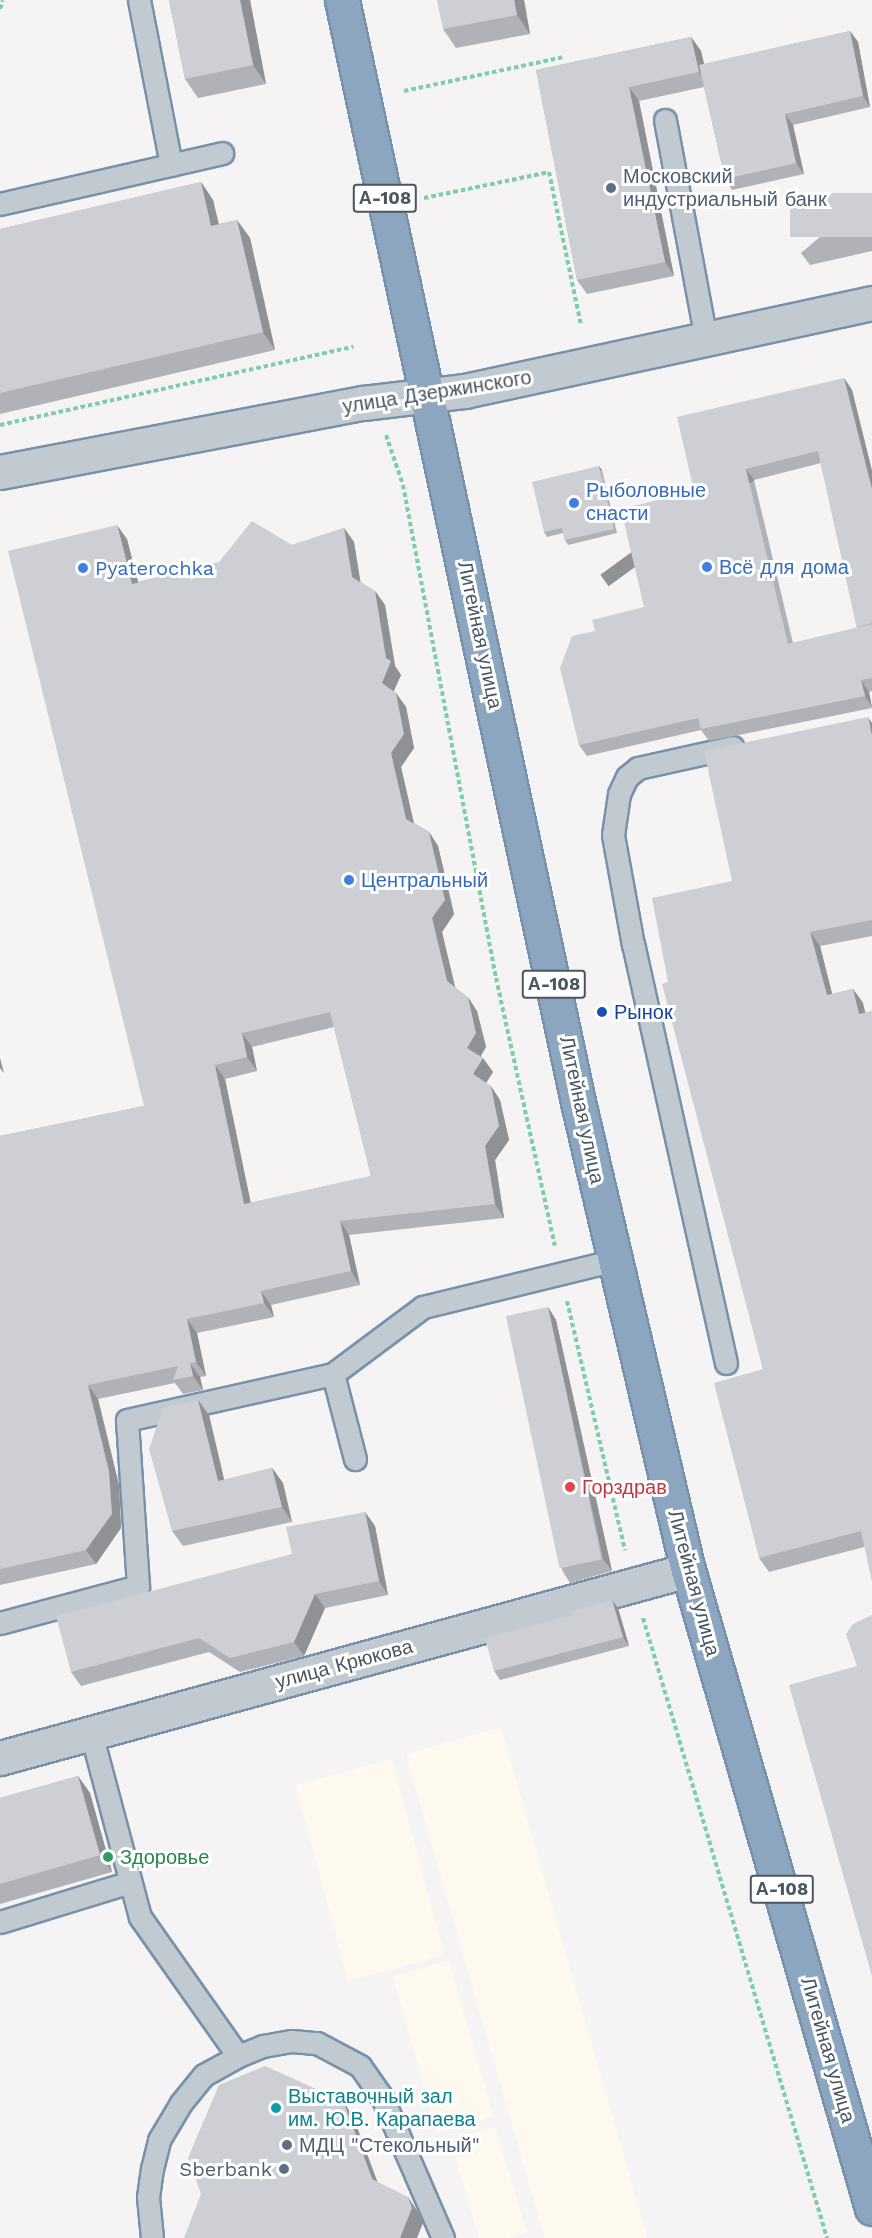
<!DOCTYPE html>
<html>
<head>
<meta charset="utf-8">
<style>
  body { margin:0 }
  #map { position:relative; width:872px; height:2238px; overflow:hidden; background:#f5f3f3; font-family:"Work Sans",sans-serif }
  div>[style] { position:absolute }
  .commercial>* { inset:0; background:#fdf9ef; transform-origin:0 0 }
  .path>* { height:4px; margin-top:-2px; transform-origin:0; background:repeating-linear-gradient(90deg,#7ccea5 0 4.5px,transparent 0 7.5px) }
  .roads { filter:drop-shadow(2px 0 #7791ac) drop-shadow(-2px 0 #7791ac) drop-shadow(0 2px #7791ac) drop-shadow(0 -2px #7791ac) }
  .lane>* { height:21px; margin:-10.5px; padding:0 10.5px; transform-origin:10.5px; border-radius:10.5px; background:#c1cad1 }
  .street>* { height:33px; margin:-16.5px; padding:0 16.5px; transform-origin:16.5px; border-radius:16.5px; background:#c1cad1 }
  .highway>* { height:33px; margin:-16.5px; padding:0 16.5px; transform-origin:16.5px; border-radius:16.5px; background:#8ca6c0 }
  .wall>* { inset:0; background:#b0b2b7 }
  .shaded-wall>* { inset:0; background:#909195; transform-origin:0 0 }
  .building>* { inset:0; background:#cdcfd5; transform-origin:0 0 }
  .dots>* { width:16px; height:16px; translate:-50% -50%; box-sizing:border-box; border:3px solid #fff; border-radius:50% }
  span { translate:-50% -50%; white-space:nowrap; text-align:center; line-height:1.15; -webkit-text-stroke:6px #fff; paint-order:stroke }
  .shield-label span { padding:2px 4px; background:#fff; border:2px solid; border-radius:4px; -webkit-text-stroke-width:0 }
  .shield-label { font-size:18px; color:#4a5660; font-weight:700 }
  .service-label { font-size:20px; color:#4e5e75 }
  .left { translate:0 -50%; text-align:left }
  .right { translate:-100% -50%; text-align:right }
  .street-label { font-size:20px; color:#4a5660 }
  .shop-label { font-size:20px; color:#366cbe }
  .transit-label { font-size:20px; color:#164399 }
  .health-label { font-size:20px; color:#be3a42 }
  .leisure-label { font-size:20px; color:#27864d }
  .culture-label { font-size:20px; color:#0d838f }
</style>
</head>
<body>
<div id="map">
  <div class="commercial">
    <div style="left:501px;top:1727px;width:531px;height:99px;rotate:74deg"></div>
    <div style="left:392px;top:1759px;width:203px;height:100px;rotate:75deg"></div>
    <div style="left:449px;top:1960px;width:163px;height:59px;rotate:74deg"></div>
    <div style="clip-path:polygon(495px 2127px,527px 2232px,509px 2238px,479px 2238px,450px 2140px)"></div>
  </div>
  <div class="path">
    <div style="left:0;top:9px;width:9px;rotate:-72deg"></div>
    <div style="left:404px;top:91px;width:164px;rotate:-12deg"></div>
    <div style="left:424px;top:198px;width:128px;rotate:-11.7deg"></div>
    <div style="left:549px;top:172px;width:156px;rotate:78.2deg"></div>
    <div style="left:0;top:425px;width:362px;rotate:-12.5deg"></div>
    <div style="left:386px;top:435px;width:53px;rotate:71.2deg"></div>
    <div style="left:403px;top:485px;width:502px;rotate:79.32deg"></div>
    <div style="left:496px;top:978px;width:274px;rotate:77.6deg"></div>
    <div style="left:567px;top:1301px;width:256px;rotate:76.9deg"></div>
    <div style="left:643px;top:1618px;width:647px;rotate:73.47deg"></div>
  </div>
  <div class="roads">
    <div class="lane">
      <div style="left:139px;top:0;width:168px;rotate:79deg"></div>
      <div style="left:665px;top:120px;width:223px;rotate:79.4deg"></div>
      <div style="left:0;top:204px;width:228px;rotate:-12.9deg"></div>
      <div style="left:726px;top:1363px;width:428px;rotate:-102.5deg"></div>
      <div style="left:633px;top:945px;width:112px;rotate:-100.3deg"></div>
      <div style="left:613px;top:835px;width:41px;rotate:-81.7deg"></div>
      <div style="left:619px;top:794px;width:19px;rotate:-65deg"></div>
      <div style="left:627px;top:777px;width:14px;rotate:-39deg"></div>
      <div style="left:638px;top:768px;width:97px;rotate:-12.5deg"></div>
      <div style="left:333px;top:1374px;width:112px;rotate:-36.7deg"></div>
      <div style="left:423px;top:1307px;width:199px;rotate:-13.7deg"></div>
      <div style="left:0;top:1623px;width:143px;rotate:-15deg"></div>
      <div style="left:138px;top:1586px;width:166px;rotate:-93.8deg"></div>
      <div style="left:127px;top:1420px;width:211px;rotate:-12.6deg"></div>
      <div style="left:333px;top:1374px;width:88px;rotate:75.5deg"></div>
      <div style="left:91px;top:1733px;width:190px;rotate:75.1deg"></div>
      <div style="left:140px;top:1917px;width:170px;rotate:54.8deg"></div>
      <div style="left:0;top:1922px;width:136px;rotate:-17.1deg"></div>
      <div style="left:152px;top:2238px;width:41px;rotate:-95.6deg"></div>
      <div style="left:148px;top:2197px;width:28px;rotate:-82deg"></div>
      <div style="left:152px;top:2169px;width:30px;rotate:-76deg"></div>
      <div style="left:159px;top:2140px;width:43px;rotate:-59.3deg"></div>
      <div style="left:181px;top:2103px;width:36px;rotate:-51deg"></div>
      <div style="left:204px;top:2075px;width:39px;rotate:-29deg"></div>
      <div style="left:238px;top:2056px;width:27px;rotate:-22deg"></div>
      <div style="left:263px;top:2046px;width:29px;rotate:-10deg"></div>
      <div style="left:292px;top:2041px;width:25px;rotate:5deg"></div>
      <div style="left:317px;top:2043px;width:49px;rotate:28.1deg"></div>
      <div style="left:360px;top:2066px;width:38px;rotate:55deg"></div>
      <div style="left:382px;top:2097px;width:154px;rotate:66.6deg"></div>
    </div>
    <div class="street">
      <div style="left:0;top:472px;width:369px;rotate:-10.8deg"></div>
      <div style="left:363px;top:403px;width:103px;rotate:-6.7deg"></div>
      <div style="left:465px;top:391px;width:416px;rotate:-12.2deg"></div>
      <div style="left:0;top:1758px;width:713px;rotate:-15.28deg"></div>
    </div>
    <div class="highway">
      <div style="left:342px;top:0;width:1127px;rotate:77.91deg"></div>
      <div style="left:578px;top:1102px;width:481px;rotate:76.8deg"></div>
      <div style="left:688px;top:1570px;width:664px;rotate:73.91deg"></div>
    </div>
  </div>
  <div class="wall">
    <div style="clip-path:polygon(169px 0,250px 0,266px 84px,198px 98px,185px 79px)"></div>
    <div style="clip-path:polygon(524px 0,530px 34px,456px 48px,443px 29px)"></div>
    <div style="clip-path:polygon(850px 31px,858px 42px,870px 107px,793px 125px,804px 174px,732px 190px,725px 179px,704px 87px,639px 101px,674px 276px,587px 294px,577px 280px,536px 70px,691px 37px,701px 51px,704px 64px)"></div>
    <div style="clip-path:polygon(201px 182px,213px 200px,219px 224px,237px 220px,250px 238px,275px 350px,0 414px,0 229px)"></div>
    <div style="clip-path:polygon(872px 193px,872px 251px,810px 265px,801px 253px)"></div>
    <div style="clip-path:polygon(evenodd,844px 378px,852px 390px,872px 471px,872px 691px,869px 692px,872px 708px,709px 741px,701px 730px,587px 756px,579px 745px,595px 631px,644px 607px,694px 491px,844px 378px,821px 463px,857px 628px,793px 643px,754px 480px,821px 463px)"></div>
    <div style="clip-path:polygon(602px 470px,617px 533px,568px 545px,565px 540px,563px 533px,547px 537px,544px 532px)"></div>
    <div style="clip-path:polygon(evenodd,344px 528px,354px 542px,360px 582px,375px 591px,385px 605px,395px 666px,401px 675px,394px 691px,396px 693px,406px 707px,414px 748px,401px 767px,414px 823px,429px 832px,438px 846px,454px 914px,442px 932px,455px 987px,477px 1011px,486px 1047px,481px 1056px,493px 1072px,486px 1083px,500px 1100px,509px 1140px,495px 1160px,504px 1218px,349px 1235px,360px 1285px,271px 1305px,274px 1317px,197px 1333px,206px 1376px,200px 1377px,203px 1390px,183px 1394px,175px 1383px,98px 1399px,119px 1485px,121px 1528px,96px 1564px,0 1585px,0 1136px,144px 1106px,127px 539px,138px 582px,292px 545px,344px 528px,334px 1027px,371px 1176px,250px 1203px,225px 1079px,257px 1071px,252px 1047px,334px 1027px)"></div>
    <div style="clip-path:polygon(872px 723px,872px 936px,820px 946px,832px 994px,853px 989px,863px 1003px,864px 1547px,769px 1572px,759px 1558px,763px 1369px,668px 982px,732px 881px)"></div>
    <div style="clip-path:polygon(548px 1307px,556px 1320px,612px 1571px,570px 1583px,562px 1570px)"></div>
    <div style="clip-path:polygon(198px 1400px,209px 1415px,224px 1480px,272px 1468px,283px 1483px,292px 1522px,183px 1546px,172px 1531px)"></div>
    <div style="clip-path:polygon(365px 1512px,375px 1526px,388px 1595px,325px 1608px,304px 1656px,240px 1672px,209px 1652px,81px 1686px,71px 1672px,292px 1554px)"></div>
    <div style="clip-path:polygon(618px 1608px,629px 1646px,500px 1680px,494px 1671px)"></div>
    <div style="clip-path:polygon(78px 1776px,90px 1793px,112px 1872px,0 1904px,0 1798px)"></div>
  </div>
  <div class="shaded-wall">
    <div style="clip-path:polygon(240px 0,250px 0,266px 84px,253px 65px)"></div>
    <div style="clip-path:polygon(514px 0,524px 0,530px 34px,517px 15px)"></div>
    <div style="clip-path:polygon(850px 31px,858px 42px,870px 107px,863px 96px)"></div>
    <div style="clip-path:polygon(691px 37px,701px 51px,709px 86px,699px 72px)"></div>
    <div style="clip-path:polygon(629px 87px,639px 101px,674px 276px,665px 262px)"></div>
    <div style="clip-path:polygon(785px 114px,793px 125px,804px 174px,796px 163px)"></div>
    <div style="clip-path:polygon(201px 182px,213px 200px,223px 244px,211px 226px)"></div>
    <div style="clip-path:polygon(237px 220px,250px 238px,275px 350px,263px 332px)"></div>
    <div style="clip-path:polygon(844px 378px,852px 390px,872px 471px,872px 490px)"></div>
    <div style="left:599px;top:466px;width:5px;height:65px;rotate:53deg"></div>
    <div style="left:746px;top:469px;width:14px;height:180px;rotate:54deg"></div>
    <div style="clip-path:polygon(117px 525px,127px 539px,142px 598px,132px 584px)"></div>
    <div style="clip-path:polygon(344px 528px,354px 542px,362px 591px,352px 577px)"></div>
    <div style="clip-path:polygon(375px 591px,385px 605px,395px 666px,401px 675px,391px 697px,382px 683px,386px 658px)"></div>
    <div style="clip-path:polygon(861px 680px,869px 692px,872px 707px,865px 696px)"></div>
    <div style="clip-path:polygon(396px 693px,406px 707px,414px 748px,401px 767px,416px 833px,406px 819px,391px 753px)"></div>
    <div style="clip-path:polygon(868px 717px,872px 723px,872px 736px)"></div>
    <div style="clip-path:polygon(429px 832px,438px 846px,454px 914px,442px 932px,457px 995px,447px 981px,432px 918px)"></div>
    <div style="clip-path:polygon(810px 932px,820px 946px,836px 1009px,827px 995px)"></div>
    <div style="clip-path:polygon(853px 989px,863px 1003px,869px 1028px,859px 1014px)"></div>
    <div style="clip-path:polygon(468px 997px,477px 1011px,486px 1047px,477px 1062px,467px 1048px)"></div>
    <div style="clip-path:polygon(242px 1033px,252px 1047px,257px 1071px,247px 1057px)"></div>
    <div style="clip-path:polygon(0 1058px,4px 1073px,0 1068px)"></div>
    <div style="clip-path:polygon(483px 1058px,493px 1072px,483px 1088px,473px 1074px)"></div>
    <div style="clip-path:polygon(215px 1065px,225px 1079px,254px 1218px,244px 1204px)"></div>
    <div style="clip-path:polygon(491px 1086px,500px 1100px,509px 1140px,495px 1160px,504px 1218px,495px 1204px,485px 1146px)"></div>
    <div style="clip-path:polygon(340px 1221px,349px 1235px,360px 1285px,351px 1271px)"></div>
    <div style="clip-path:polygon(261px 1291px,271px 1305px,274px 1317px,264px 1303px)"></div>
    <div style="clip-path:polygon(548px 1307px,556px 1320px,612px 1571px,603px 1559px)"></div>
    <div style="clip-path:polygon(187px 1319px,197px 1333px,206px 1376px,196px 1362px)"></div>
    <div style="clip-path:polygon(190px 1363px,200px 1377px,203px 1390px,193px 1376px)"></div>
    <div style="clip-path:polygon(88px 1385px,98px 1399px,119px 1485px,121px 1528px,96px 1564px,86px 1550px)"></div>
    <div style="clip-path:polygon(198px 1400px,209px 1415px,228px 1496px,218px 1481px)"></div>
    <div style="clip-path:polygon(272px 1468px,283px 1483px,292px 1522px,282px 1507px)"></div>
    <div style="clip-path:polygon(365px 1512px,375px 1526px,388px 1595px,379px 1581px)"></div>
    <div style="clip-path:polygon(315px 1594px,325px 1608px,304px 1656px,294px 1642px)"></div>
    <div style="clip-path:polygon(612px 1600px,618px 1608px,629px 1646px,623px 1637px)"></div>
    <div style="clip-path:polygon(78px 1776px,90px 1793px,112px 1872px,100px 1855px)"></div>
    <div style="clip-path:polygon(343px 2101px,353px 2116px,382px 2194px,372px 2179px)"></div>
    <div style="clip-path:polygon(408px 2197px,418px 2212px,423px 2223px,417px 2238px,400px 2238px)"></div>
  </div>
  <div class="building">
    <div style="clip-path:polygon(169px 0,240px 0,253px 65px,185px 79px)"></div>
    <div style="clip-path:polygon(437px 0,514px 0,517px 15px,443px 29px)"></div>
    <div style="clip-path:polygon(850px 31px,863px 96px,785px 114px,796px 163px,725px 179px,699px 65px)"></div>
    <div style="clip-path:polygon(691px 37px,699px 72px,629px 87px,665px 262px,577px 280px,536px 70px)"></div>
    <div style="clip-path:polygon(201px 182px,211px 226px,237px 220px,263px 332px,0 393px,0 229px)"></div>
    <div style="left:872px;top:193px;width:44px;height:82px;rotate:90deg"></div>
    <div style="clip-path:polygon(844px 378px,872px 489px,872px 623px,857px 627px,818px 451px,746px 469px,788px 644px,872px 624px,872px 678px,861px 680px,865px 696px,701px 729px,698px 718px,579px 745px,560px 668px,572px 636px,595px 631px,592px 620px,644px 607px,621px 509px,694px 491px,677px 417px)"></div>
    <div style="clip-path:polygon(599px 466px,614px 529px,565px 540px,562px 528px,544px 532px,532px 482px)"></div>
    <div style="clip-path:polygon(evenodd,252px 521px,292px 545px,344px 528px,352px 577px,375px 591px,386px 658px,391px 661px,382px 683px,396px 693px,404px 734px,391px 753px,406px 819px,429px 832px,445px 900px,432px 918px,447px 981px,468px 997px,476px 1033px,467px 1048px,483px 1058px,473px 1074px,491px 1086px,499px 1126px,485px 1146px,495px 1204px,340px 1221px,351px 1271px,261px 1291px,264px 1303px,187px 1319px,196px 1362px,190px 1363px,193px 1376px,173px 1380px,178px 1366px,88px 1385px,109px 1471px,112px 1514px,86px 1550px,0 1569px,0 1136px,144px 1106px,8px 551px,117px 525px,132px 584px,219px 562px,252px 521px,330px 1012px,371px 1176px,244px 1204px,215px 1065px,247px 1057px,242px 1033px,330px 1012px)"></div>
    <div style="clip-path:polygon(868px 717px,872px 736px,872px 920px,810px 932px,827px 995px,853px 989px,859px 1014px,872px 1011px,872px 1582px,861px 1531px,759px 1558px,714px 1383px,763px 1369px,662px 984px,668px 982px,652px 898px,732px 881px,704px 751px)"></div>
    <div style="left:548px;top:1307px;width:258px;height:43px;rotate:78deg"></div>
    <div style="clip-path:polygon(198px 1400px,218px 1481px,272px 1468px,282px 1507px,172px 1531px,149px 1449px,163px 1408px)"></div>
    <div style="clip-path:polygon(365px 1512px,379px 1581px,315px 1594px,294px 1642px,230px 1658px,199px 1638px,71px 1672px,56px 1616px,292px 1554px,286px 1527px)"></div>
    <div style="clip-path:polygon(612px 1600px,623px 1637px,494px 1671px,485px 1638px,573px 1615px,572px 1611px)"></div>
    <div style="clip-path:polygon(872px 1615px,872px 1976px,789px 1685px,857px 1666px,846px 1634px,853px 1624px)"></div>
    <div style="clip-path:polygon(78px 1776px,100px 1855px,0 1884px,0 1798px)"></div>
    <div style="clip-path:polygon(265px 2066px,343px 2101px,372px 2179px,408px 2197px,412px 2208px,400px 2238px,184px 2238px,201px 2194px,188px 2158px,219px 2085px)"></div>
  </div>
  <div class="dots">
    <div style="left:611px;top:188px;background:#5c6f8a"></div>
    <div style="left:574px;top:503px;background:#3f7fe0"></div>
    <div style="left:707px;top:567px;background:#3f7fe0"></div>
    <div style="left:83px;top:568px;background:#3f7fe0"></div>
    <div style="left:349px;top:880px;background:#3f7fe0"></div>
    <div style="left:602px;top:1012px;background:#1a4fb4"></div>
    <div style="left:570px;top:1487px;background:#e0444e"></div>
    <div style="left:108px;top:1857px;background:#2e9e5b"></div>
    <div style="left:276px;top:2108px;background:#0f9aa8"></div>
    <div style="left:287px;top:2145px;background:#5c6f8a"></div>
    <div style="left:284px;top:2169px;background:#5c6f8a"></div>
  </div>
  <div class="shield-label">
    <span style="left:385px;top:198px">А-108</span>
    <span style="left:554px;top:984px">А-108</span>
    <span style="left:782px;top:1889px">А-108</span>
  </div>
  <div class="service-label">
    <span class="left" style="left:623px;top:188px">Московский<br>индустриальный банк</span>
    <span class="left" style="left:299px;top:2145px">МДЦ "Стекольный"</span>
    <span class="right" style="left:272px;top:2169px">Sberbank</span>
  </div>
  <div class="street-label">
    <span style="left:437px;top:392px;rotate:-9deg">улица Дзержинского</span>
    <span style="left:480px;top:635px;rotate:78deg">Литейная улица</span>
    <span style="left:582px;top:1110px;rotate:78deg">Литейная улица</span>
    <span style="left:694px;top:1583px;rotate:75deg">Литейная улица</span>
    <span style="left:344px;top:1664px;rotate:-15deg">улица Крюкова</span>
    <span style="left:828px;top:2050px;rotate:74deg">Литейная улица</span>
  </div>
  <div class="shop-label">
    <span class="left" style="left:586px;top:502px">Рыболовные<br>снасти</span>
    <span class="left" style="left:719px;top:567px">Всё для дома</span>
    <span class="left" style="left:95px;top:568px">Pyaterochka</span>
    <span class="left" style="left:361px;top:880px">Центральный</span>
  </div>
  <div class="transit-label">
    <span class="left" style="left:614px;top:1012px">Рынок</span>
  </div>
  <div class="health-label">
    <span class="left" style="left:582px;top:1487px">Горздрав</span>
  </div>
  <div class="leisure-label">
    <span class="left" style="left:120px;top:1857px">Здоровье</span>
  </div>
  <div class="culture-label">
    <span class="left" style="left:288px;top:2108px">Выставочный зал<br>им. Ю.В. Карапаева</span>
  </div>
</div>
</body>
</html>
